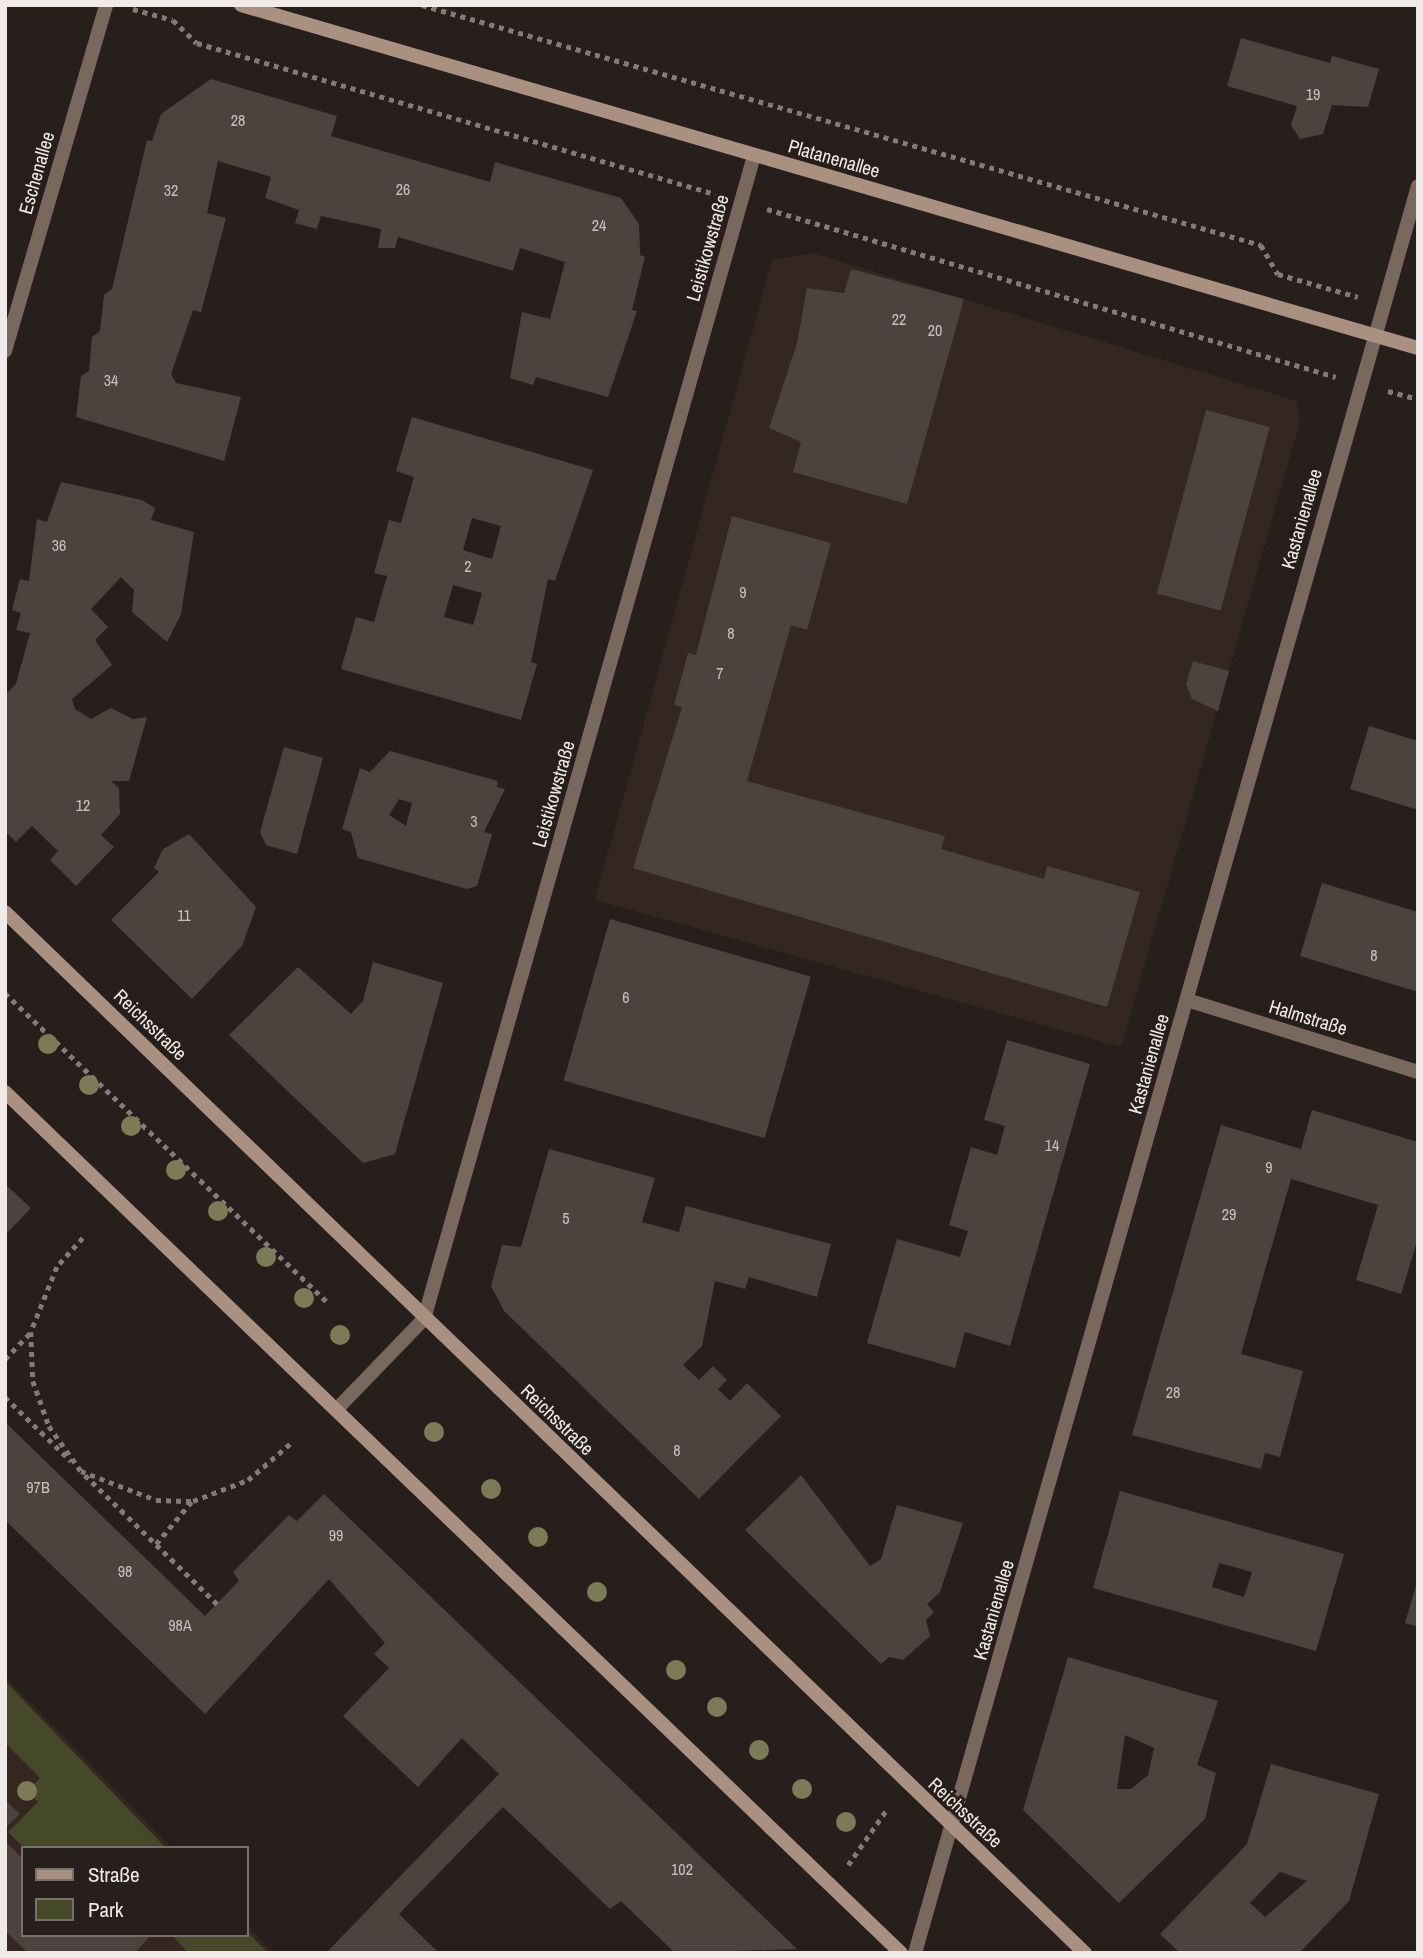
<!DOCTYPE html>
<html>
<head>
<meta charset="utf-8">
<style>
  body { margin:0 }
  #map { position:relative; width:1423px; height:1958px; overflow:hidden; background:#271f1c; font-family:"Archivo Narrow",sans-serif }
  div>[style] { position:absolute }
  .built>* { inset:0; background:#342621 }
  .green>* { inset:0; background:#45492a }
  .building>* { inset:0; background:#4c433f; transform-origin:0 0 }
  .path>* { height:4.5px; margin-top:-2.25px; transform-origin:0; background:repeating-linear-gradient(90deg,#837b79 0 5px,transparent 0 10px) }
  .street>* { height:14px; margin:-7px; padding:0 7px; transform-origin:7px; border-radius:7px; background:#78685e }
  .secondary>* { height:14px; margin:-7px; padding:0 7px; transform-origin:7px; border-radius:7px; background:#aa9081 }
  .trees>* { width:20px; height:20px; margin:-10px; border-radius:50%; background:#7b7c57 }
  span { translate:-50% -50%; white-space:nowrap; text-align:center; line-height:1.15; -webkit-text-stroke:6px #271f1c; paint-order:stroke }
  .number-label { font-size:16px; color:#c6c0bd }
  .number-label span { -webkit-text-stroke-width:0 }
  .street-label { font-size:19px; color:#efe9e7 }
  .frame { position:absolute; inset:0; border:7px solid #efe9e7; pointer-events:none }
  .legend { position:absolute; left:21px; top:1846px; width:228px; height:91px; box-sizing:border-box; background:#271f1c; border:2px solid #77706d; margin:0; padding:9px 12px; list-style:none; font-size:21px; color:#efe9e7 }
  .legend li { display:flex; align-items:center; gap:14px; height:35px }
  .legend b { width:35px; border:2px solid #77706d }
</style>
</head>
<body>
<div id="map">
  <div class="built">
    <div style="clip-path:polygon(813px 253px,1297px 401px,1300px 422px,1121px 1047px,595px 900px,772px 260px)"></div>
    <div style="clip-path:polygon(5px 1676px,172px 1848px,23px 1848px,23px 1935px,247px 1935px,247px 1925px,273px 1953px,5px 1953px)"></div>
  </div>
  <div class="green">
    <div style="clip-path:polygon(5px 1681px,166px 1848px,24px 1848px,8px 1832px,38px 1802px,27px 1791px,40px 1778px,5px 1743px)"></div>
    <div style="clip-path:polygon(247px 1931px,268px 1953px,188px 1953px,172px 1935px)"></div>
  </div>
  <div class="building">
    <div style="clip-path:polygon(1241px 38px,1330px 63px,1332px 56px,1379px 69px,1368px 107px,1332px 105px,1323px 134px,1300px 139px,1291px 125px,1297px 106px,1227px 86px)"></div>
    <div style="clip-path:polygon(211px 79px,337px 116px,331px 136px,490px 182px,495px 162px,621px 198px,639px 224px,640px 255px,645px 257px,632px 310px,637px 311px,608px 397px,536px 377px,533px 385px,510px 378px,522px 312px,550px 319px,565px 262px,520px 248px,513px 271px,398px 237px,395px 248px,378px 248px,381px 229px,321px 216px,317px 229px,295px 223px,299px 210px,265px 198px,271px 177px,218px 161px,207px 213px,226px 218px,201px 312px,193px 310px,171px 374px,176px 383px,241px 397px,224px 461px,76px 417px,81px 376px,89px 371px,92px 337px,100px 331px,104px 295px,112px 289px,147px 140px,152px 141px,161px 114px)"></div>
    <div style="clip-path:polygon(851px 269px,964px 299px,907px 504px,793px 472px,801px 442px,769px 428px,797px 343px,807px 288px,844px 293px)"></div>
    <div style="left:1206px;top:410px;width:66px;height:190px;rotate:15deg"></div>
    <div style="clip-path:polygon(evenodd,412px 417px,593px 470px,555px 581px,548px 579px,531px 662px,537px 664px,521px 720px,341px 669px,356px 617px,374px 622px,387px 576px,374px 573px,389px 520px,401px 523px,414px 477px,396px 471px,412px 417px,472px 518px,501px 526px,492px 559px,463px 550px,472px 518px,412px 417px,453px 585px,482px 593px,473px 625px,444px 617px,453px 585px)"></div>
    <div style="clip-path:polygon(61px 482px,142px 500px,155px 508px,151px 520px,194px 532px,181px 614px,167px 642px,132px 612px,134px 590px,121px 577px,91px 609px,108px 627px,95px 640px,112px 665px,72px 699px,75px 709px,91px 719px,111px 708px,133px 719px,147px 717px,129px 781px,111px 781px,119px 788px,120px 814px,101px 835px,114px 847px,76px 886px,50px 860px,58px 851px,32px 826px,16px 842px,5px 831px,5px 695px,16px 684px,30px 633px,16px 630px,21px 613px,12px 610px,20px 579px,29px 581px,37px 519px,47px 522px)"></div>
    <div style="clip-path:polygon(732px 516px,831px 543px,807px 630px,791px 625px,747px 781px,945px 836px,941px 849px,1044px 879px,1047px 866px,1140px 892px,1107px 1007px,633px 868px,682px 707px,674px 705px,688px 653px,696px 655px)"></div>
    <div style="clip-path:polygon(1193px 661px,1229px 671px,1218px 711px,1192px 699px,1186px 684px)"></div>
    <div style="clip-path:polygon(1369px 726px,1418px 741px,1418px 810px,1350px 789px)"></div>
    <div style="clip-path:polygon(284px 747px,323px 758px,297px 854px,266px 845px,260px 832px)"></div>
    <div style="clip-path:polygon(evenodd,390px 751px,498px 781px,497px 787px,505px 789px,484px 832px,492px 834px,477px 886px,467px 889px,358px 858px,351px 832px,342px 829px,360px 768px,370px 772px,390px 751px,399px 799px,412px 803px,406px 826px,389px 815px,399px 799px)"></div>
    <div style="clip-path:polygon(189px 834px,256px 907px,242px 946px,192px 999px,111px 920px,159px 872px,154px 868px,163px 849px)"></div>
    <div style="clip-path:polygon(1322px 883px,1418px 912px,1418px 992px,1300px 956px)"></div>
    <div style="left:610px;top:919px;width:209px;height:168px;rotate:16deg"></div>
    <div style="clip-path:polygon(373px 962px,443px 983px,395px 1154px,363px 1163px,229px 1035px,298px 967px,351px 1014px,363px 1001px)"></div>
    <div style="clip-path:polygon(1007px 1040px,1090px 1064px,1010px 1346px,965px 1332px,955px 1368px,867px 1343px,897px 1239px,960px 1257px,968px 1231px,949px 1225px,971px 1147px,997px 1155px,1005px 1126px,984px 1120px)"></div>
    <div style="clip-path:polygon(1312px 1110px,1418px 1142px,1418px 1238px,1401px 1294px,1356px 1280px,1378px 1205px,1291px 1179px,1241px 1354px,1303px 1371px,1280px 1457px,1265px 1453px,1261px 1469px,1132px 1435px,1221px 1125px,1301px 1149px)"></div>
    <div style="clip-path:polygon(549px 1149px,655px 1178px,642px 1222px,679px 1232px,686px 1206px,831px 1244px,817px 1297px,749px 1277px,745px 1289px,715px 1281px,702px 1346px,683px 1365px,699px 1380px,713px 1366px,727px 1380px,718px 1389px,730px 1401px,747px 1383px,781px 1416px,699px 1499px,504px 1311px,491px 1286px,502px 1245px,521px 1247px)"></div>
    <div style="clip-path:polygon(5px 1184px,31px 1208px,5px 1235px)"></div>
    <div style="clip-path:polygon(5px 1422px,205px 1616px,239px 1581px,233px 1572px,289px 1515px,297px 1521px,324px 1494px,797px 1949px,675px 1953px,621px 1901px,610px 1909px,503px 1807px,399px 1914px,439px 1953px,326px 1953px,499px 1774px,462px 1738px,418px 1787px,343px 1716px,389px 1668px,374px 1654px,385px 1643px,329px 1579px,205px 1714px,5px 1520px)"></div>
    <div style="clip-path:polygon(801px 1475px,870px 1566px,881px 1559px,897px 1505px,963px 1523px,940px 1592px,927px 1604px,934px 1612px,926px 1620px,930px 1636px,903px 1660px,889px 1657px,881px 1664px,745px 1530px)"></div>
    <div style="clip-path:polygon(evenodd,1120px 1491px,1344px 1554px,1316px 1651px,1093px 1588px,1120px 1491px,1219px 1563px,1252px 1572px,1244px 1597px,1212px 1587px,1219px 1563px)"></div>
    <div style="clip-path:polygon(1417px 1582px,1418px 1582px,1418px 1627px,1405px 1623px)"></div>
    <div style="clip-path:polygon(evenodd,1068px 1657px,1218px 1701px,1197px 1765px,1216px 1773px,1205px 1819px,1119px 1903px,1023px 1810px,1068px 1657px,1125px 1735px,1154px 1748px,1148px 1775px,1131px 1789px,1117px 1789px,1125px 1735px)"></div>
    <div style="clip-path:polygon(evenodd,1271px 1764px,1379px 1794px,1349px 1901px,1299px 1953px,1180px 1953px,1160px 1934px,1247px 1844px,1271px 1764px,1280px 1872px,1307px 1881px,1265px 1917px,1250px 1903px,1280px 1872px)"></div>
    <div style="clip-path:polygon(5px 1800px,20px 1814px,5px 1828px)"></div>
    <div style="clip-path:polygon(5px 1841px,23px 1859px,23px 1935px,151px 1935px,135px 1953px,28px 1953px,5px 1931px)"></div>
  </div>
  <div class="path">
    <div style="left:422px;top:5px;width:873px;rotate:15.96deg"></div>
    <div style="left:1261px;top:245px;width:34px;rotate:60deg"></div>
    <div style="left:1278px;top:274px;width:83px;rotate:16deg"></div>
    <div style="left:133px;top:9px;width:41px;rotate:15.4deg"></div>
    <div style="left:173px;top:20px;width:33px;rotate:44deg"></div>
    <div style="left:197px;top:43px;width:540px;rotate:16.25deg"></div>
    <div style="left:767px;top:209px;width:593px;rotate:16.45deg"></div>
    <div style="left:1388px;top:391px;width:31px;rotate:15deg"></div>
    <div style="left:5px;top:993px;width:446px;rotate:43.8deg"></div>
    <div style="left:83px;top:1238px;width:39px;rotate:132deg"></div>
    <div style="left:57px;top:1267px;width:70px;rotate:111.8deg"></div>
    <div style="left:31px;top:1332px;width:49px;rotate:87.7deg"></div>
    <div style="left:33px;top:1381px;width:48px;rotate:70.4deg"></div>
    <div style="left:49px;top:1426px;width:55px;rotate:54.6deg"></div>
    <div style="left:81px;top:1471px;width:80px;rotate:21.1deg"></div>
    <div style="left:156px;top:1500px;width:37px;rotate:2deg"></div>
    <div style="left:193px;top:1501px;width:59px;rotate:-20.9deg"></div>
    <div style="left:248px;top:1480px;width:58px;rotate:-40.8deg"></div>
    <div style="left:5px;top:1359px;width:37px;rotate:-46deg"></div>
    <div style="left:5px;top:1397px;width:92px;rotate:44.1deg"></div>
    <div style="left:85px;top:1475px;width:185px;rotate:44.3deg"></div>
    <div style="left:156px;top:1544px;width:56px;rotate:-50.1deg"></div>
    <div style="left:848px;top:1865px;width:68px;rotate:-55.1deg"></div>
  </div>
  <div class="street">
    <div style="left:5px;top:351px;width:360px;rotate:-73.7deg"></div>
    <div style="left:1187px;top:1000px;width:242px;rotate:17.3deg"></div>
    <div style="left:336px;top:1410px;width:127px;rotate:-46deg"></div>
    <div style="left:424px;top:1319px;width:1209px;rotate:-74.16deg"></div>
    <div style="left:915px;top:1953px;width:1837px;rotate:-74.11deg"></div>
  </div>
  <div class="secondary">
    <div style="left:241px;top:5px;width:1226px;rotate:16.25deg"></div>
    <div style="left:5px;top:912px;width:1500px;rotate:43.95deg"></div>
    <div style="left:5px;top:1092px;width:1243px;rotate:43.86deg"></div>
  </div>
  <div class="trees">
    <div style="left:48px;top:1044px"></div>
    <div style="left:89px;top:1085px"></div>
    <div style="left:131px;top:1126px"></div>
    <div style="left:176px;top:1170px"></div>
    <div style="left:218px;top:1211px"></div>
    <div style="left:266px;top:1257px"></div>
    <div style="left:304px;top:1298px"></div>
    <div style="left:340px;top:1335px"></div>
    <div style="left:434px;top:1432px"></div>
    <div style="left:491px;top:1489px"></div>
    <div style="left:538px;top:1537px"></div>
    <div style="left:597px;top:1592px"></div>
    <div style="left:676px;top:1670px"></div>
    <div style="left:717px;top:1707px"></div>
    <div style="left:759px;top:1750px"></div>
    <div style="left:802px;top:1789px"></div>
    <div style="left:27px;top:1791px"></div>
    <div style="left:846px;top:1822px"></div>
  </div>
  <div class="number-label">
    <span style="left:1313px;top:94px">19</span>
    <span style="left:238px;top:120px">28</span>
    <span style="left:403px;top:189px">26</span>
    <span style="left:171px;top:190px">32</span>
    <span style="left:599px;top:225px">24</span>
    <span style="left:899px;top:319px">22</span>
    <span style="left:935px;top:330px">20</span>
    <span style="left:111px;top:380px">34</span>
    <span style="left:59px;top:545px">36</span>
    <span style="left:468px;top:566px">2</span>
    <span style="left:743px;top:592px">9</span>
    <span style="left:731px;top:633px">8</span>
    <span style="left:720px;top:673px">7</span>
    <span style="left:83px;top:805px">12</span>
    <span style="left:474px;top:821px">3</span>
    <span style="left:184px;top:915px">11</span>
    <span style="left:1374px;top:955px">8</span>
    <span style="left:626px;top:997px">6</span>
    <span style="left:1052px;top:1145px">14</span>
    <span style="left:1269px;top:1167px">9</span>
    <span style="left:1229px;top:1214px">29</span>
    <span style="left:566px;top:1218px">5</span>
    <span style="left:1173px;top:1392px">28</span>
    <span style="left:677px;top:1450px">8</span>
    <span style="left:38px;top:1487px">97B</span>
    <span style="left:336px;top:1535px">99</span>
    <span style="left:125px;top:1571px">98</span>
    <span style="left:180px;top:1625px">98A</span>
    <span style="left:682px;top:1869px">102</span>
  </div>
  <div class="street-label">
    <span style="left:834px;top:159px;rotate:16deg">Platanenallee</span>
    <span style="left:37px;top:173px;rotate:-74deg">Eschenallee</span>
    <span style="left:708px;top:248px;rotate:-74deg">Leistikowstraße</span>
    <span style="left:1302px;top:519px;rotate:-74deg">Kastanienallee</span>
    <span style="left:554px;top:794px;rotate:-74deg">Leistikowstraße</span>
    <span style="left:1308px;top:1018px;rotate:17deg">Halmstraße</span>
    <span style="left:150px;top:1025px;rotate:44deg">Reichsstraße</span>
    <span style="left:1149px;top:1064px;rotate:-74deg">Kastanienallee</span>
    <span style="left:557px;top:1420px;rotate:44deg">Reichsstraße</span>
    <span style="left:994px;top:1610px;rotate:-74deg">Kastanienallee</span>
    <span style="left:965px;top:1813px;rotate:43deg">Reichsstraße</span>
  </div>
  <div class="frame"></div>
  <ul class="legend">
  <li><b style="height:9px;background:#aa9081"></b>Straße</li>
  <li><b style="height:19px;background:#45492a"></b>Park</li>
  </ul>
</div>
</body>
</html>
